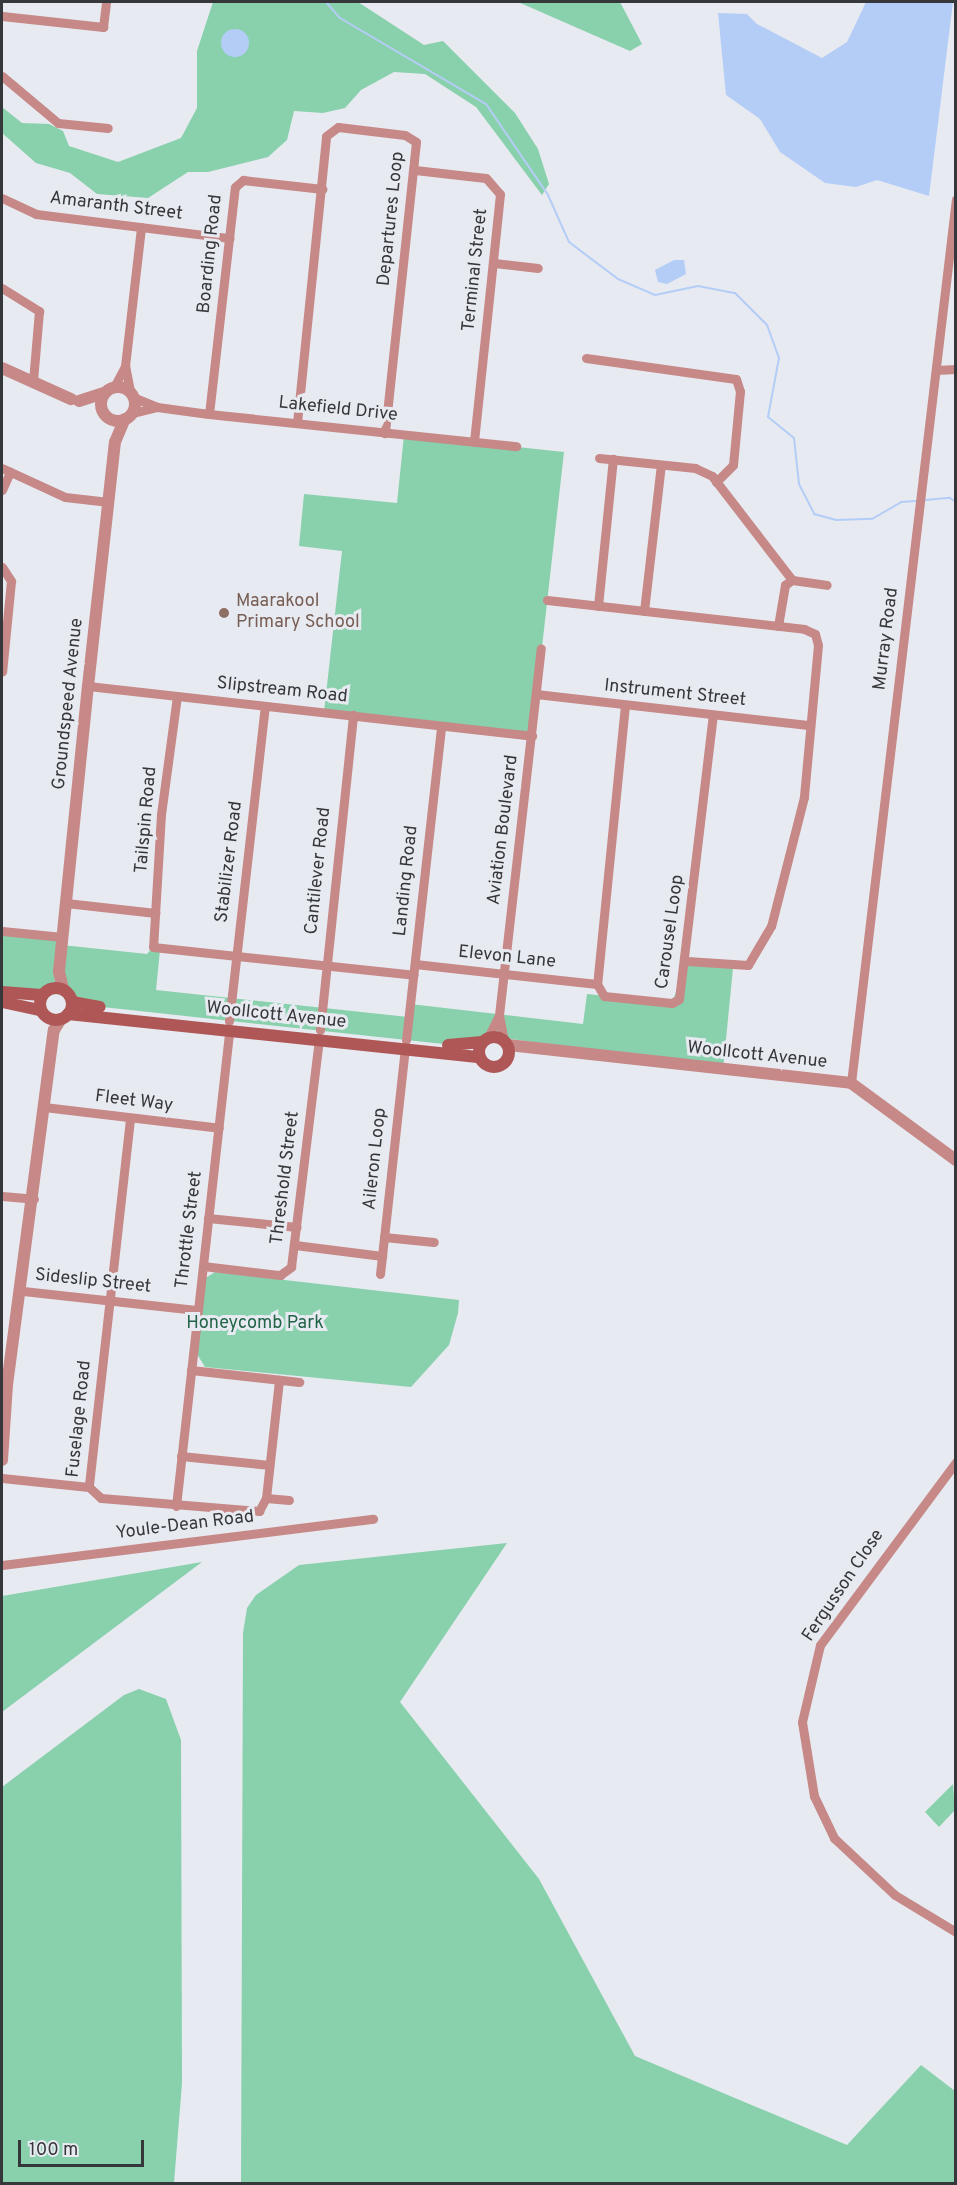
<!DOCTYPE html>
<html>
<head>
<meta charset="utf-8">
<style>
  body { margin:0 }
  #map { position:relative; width:957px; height:2185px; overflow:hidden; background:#e7eaf1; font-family:Overpass,sans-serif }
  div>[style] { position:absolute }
  .green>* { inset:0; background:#89d0ac }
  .water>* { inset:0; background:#b4cdf7 }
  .round { border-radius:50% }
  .stream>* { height:2px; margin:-1px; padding:0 1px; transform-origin:1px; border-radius:1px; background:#b4cdf7 }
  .minor>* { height:9px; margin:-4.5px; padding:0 4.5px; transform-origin:4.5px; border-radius:4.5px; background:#c68987 }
  .tertiary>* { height:12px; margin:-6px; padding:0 6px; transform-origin:6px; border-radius:6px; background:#c68987 }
  .tertiary>.ring { margin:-6px; padding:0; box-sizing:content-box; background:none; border:12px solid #c68987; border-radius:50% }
  .secondary>* { height:12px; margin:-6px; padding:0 6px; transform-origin:6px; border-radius:6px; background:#af5757 }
  .secondary>.ring { margin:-6px; padding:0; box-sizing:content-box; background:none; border:12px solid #af5757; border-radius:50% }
  .dots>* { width:16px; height:16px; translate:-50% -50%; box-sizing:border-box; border:3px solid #e7eaf1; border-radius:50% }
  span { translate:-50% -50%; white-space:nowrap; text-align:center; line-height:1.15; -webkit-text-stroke:6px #e7eaf1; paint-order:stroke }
  .street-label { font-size:18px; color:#36373a }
  .education-label { font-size:18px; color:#785e54 }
  .left { translate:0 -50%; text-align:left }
  .park-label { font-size:18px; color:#216447 }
  .frame { position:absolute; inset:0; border:3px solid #36373a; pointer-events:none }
  .scale { position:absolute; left:18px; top:2140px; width:126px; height:27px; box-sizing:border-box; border:3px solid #36373a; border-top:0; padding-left:8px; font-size:18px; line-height:21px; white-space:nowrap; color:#36373a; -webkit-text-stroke:4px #e7eaf1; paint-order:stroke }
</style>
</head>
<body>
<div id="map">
  <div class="green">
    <div style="clip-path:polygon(213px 2px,358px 2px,424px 45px,443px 41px,515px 113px,538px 149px,549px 184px,542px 195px,476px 107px,425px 74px,394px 72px,361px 90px,345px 108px,323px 113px,294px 111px,287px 140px,268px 157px,208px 172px,188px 172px,148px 198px,97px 194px,70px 173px,36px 163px,2px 133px,2px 107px,22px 123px,49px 124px,63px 131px,69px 146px,118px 162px,181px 138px,197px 108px,197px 51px)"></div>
    <div style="clip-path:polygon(518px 2px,620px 2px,642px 44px,630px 51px)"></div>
    <div style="clip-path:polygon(404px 435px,564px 452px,532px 736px,324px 712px,342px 551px,299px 546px,304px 494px,397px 503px)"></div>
    <div style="clip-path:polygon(2px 931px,63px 937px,62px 945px,147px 954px,153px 947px,160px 950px,156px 990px,408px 1017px,410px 1004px,583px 1024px,587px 994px,672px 1003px,687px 961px,733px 968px,723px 1070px,497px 1037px,462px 1046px,84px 1005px,63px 989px,51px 988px,42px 995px,2px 987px)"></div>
    <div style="clip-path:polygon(215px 1272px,459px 1300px,458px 1313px,449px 1345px,411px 1387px,205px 1367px,197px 1354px,204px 1279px)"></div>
    <div style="clip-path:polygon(507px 1543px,400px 1702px,539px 1879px,635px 2056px,847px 2145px,921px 2065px,955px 2091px,955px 2183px,241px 2183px,243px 1633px,247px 1608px,256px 1595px,299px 1565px)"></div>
    <div style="clip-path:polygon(202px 1562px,2px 1712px,2px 1596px)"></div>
    <div style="clip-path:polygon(139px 1689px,166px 1699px,181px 1740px,182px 2083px,174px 2183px,2px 2183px,2px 1787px,124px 1695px)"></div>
    <div style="clip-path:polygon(953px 1784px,955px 1810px,939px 1827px,925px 1812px)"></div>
  </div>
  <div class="water">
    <div style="clip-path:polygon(866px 2px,953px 2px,929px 196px,877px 180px,856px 187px,825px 183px,780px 152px,760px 119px,726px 95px,718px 13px,747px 14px,757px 24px,822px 58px,847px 42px)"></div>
    <div class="round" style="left:221px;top:29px;width:28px;height:28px"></div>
    <div style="clip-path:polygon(674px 260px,684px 260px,686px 274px,667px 284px,658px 282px,655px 270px)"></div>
  </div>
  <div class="stream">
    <div style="left:326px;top:2px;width:21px;rotate:49deg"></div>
    <div style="left:340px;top:18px;width:169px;rotate:30.5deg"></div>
    <div style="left:486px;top:104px;width:110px;rotate:55.7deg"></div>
    <div style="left:548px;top:195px;width:51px;rotate:65.9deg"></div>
    <div style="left:569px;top:242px;width:61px;rotate:37.1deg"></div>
    <div style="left:618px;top:279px;width:40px;rotate:23.4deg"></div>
    <div style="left:655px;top:295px;width:44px;rotate:-11.8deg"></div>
    <div style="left:698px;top:286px;width:38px;rotate:11deg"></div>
    <div style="left:735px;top:293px;width:45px;rotate:45deg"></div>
    <div style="left:767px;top:325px;width:35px;rotate:70deg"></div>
    <div style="left:779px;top:358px;width:60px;rotate:100.6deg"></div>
    <div style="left:768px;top:417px;width:33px;rotate:39deg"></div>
    <div style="left:794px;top:438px;width:46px;rotate:83.8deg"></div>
    <div style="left:799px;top:484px;width:34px;rotate:63deg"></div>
    <div style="left:814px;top:514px;width:23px;rotate:15deg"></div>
    <div style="left:836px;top:520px;width:36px;rotate:-2deg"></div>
    <div style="left:872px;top:519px;width:34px;rotate:-30deg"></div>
    <div style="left:901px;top:502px;width:15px;rotate:-4deg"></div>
    <div style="left:925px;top:500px;width:25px;rotate:-5deg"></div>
    <div style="left:950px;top:498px;width:7px;rotate:34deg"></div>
  </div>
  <div class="minor">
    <div style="left:2px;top:16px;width:102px;rotate:6.2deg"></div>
    <div style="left:103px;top:27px;width:25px;rotate:-83deg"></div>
    <div style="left:2px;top:76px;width:73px;rotate:40deg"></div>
    <div style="left:58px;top:123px;width:50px;rotate:5.7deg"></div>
    <div style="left:415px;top:170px;width:71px;rotate:6.4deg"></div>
    <div style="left:486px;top:178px;width:21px;rotate:49deg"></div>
    <div style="left:500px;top:194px;width:249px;rotate:96deg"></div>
    <div style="left:2px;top:198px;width:38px;rotate:25deg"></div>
    <div style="left:36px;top:214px;width:195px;rotate:7.1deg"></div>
    <div style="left:494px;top:263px;width:44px;rotate:6.5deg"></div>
    <div style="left:2px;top:288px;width:44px;rotate:31.9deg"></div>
    <div style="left:39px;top:311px;width:70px;rotate:94.9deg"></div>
    <div style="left:586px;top:358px;width:151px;rotate:8deg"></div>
    <div style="left:736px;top:379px;width:13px;rotate:72deg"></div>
    <div style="left:740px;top:391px;width:74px;rotate:95.4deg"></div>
    <div style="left:733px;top:465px;width:24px;rotate:135deg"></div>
    <div style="left:936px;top:370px;width:20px;rotate:-3deg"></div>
    <div style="left:114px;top:387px;width:24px;rotate:-62deg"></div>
    <div style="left:130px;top:391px;width:25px;rotate:-101deg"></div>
    <div style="left:125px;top:366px;width:140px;rotate:-83.4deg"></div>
    <div style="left:135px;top:398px;width:24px;rotate:22deg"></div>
    <div style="left:157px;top:407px;width:52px;rotate:7.7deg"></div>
    <div style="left:209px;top:414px;width:309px;rotate:6deg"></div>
    <div style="left:133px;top:413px;width:25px;rotate:-14deg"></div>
    <div style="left:209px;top:414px;width:228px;rotate:-83.5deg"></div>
    <div style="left:235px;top:187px;width:11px;rotate:-41deg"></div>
    <div style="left:243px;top:180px;width:80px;rotate:6.5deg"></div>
    <div style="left:297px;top:423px;width:288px;rotate:-84.2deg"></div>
    <div style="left:326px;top:136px;width:15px;rotate:-37deg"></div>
    <div style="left:338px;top:127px;width:67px;rotate:6.8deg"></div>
    <div style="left:405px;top:135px;width:13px;rotate:32deg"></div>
    <div style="left:416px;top:142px;width:293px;rotate:96.1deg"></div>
    <div style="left:599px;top:458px;width:97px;rotate:5.9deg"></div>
    <div style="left:695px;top:468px;width:19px;rotate:25deg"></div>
    <div style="left:712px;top:476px;width:131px;rotate:52.4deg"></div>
    <div style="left:2px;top:468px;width:69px;rotate:24.7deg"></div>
    <div style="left:65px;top:497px;width:44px;rotate:6.5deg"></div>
    <div style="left:2px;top:490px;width:20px;rotate:-66deg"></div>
    <div style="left:2px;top:567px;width:17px;rotate:57deg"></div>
    <div style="left:11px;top:581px;width:91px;rotate:95.6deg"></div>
    <div style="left:547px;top:600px;width:259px;rotate:6.4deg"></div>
    <div style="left:804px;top:629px;width:12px;rotate:24deg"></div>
    <div style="left:815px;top:634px;width:11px;rotate:75deg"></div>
    <div style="left:818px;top:645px;width:153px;rotate:95.3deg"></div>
    <div style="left:804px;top:797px;width:133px;rotate:104.3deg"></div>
    <div style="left:771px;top:926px;width:45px;rotate:120.5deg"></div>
    <div style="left:748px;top:965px;width:61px;rotate:-176.2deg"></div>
    <div style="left:598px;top:606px;width:148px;rotate:-84.2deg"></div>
    <div style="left:644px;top:611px;width:147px;rotate:-83.4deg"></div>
    <div style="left:778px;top:626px;width:42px;rotate:-80.3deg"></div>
    <div style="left:785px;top:585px;width:9px;rotate:-36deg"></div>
    <div style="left:792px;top:580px;width:35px;rotate:8deg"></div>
    <div style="left:88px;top:686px;width:447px;rotate:6.4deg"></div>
    <div style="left:536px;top:694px;width:276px;rotate:6.5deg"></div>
    <div style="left:177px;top:696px;width:119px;rotate:97.7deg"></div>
    <div style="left:161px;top:814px;width:133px;rotate:93.4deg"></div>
    <div style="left:153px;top:947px;width:262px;rotate:6.1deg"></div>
    <div style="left:625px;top:705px;width:280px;rotate:95.7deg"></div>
    <div style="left:597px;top:984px;width:14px;rotate:60deg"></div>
    <div style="left:604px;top:996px;width:68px;rotate:5.9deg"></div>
    <div style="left:672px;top:1003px;width:8px;rotate:-30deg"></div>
    <div style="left:679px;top:999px;width:286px;rotate:-83.2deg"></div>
    <div style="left:66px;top:903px;width:90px;rotate:6.4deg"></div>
    <div style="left:2px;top:931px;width:61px;rotate:5.6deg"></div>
    <div style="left:415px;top:964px;width:183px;rotate:6.3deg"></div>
    <div style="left:229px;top:1021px;width:317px;rotate:-83.5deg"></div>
    <div style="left:320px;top:1030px;width:317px;rotate:-84deg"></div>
    <div style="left:487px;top:1039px;width:25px;rotate:-63deg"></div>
    <div style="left:406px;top:1040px;width:316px;rotate:-83.6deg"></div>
    <div style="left:504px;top:1041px;width:26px;rotate:-101deg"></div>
    <div style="left:499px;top:1015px;width:369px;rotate:-83.5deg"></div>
    <div style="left:851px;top:1083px;width:890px;rotate:-83.23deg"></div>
    <div style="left:44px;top:1107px;width:176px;rotate:6.8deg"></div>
    <div style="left:130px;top:1119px;width:370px;rotate:96.4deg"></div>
    <div style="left:89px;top:1487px;width:16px;rotate:43deg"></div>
    <div style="left:101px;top:1498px;width:159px;rotate:4.7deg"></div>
    <div style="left:259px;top:1511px;width:15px;rotate:-62deg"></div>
    <div style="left:266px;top:1498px;width:119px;rotate:-83.7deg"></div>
    <div style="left:2px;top:1196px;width:32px;rotate:5deg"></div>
    <div style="left:208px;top:1218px;width:89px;rotate:5.8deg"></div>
    <div style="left:384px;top:1237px;width:50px;rotate:5.7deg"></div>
    <div style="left:295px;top:1245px;width:88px;rotate:7.2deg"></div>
    <div style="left:203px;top:1266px;width:78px;rotate:6.7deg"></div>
    <div style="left:280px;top:1275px;width:14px;rotate:-36deg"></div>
    <div style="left:291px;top:1267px;width:231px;rotate:-83deg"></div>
    <div style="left:380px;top:1274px;width:227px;rotate:-83.7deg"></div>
    <div style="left:23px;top:1291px;width:174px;rotate:6.3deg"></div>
    <div style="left:191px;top:1370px;width:109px;rotate:6.3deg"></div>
    <div style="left:181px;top:1456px;width:88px;rotate:5.8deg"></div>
    <div style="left:956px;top:1462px;width:228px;rotate:126.6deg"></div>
    <div style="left:820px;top:1645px;width:79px;rotate:103.2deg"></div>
    <div style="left:802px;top:1722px;width:75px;rotate:80.8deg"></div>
    <div style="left:814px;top:1796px;width:47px;rotate:64.5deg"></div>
    <div style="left:834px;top:1838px;width:83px;rotate:43.1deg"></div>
    <div style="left:895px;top:1895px;width:71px;rotate:31.2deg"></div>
    <div style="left:2px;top:1478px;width:87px;rotate:5.9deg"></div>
    <div style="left:266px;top:1498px;width:23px;rotate:5deg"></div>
    <div style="left:176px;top:1506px;width:479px;rotate:-83.6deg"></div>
    <div style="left:2px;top:1565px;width:374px;rotate:-7.1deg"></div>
  </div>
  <div class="tertiary">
    <div style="left:2px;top:368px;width:76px;rotate:24.2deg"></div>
    <div class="ring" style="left:101px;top:387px;width:22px;height:22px"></div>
    <div style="left:79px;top:401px;width:26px;rotate:-18deg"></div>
    <div style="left:63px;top:989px;width:18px;rotate:-103deg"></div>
    <div style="left:59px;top:971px;width:286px;rotate:-84.2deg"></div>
    <div style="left:88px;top:686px;width:245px;rotate:-83.7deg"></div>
    <div style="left:115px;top:442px;width:25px;rotate:-67deg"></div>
    <div style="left:508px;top:1045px;width:345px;rotate:6.3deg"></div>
    <div style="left:851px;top:1083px;width:130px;rotate:36.3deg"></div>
    <div style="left:2px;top:1460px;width:75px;rotate:-86.2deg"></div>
    <div style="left:7px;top:1385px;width:358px;rotate:-82.5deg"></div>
    <div style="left:54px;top:1030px;width:13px;rotate:-58deg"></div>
  </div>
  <div class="secondary">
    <div class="ring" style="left:40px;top:988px;width:20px;height:20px"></div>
    <div style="left:2px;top:992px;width:40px;rotate:4.3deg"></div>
    <div style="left:2px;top:1002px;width:40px;rotate:12deg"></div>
    <div style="left:72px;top:1002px;width:28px;rotate:10deg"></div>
    <div style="left:68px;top:1014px;width:414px;rotate:6deg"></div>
    <div class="ring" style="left:479px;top:1037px;width:18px;height:18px"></div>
    <div style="left:448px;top:1045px;width:34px;rotate:-5deg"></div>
  </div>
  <div class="dots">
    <div style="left:224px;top:613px;background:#8d6e63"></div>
  </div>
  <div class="street-label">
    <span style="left:116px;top:207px;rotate:7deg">Amaranth Street</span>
    <span style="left:392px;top:219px;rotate:-84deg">Departures Loop</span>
    <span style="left:211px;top:254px;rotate:-84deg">Boarding Road</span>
    <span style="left:476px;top:270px;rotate:-84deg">Terminal Street</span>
    <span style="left:338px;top:410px;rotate:6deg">Lakefield Drive</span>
    <span style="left:887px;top:639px;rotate:-83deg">Murray Road</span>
    <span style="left:282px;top:691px;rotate:6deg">Slipstream Road</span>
    <span style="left:675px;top:694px;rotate:6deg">Instrument Street</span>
    <span style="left:69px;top:704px;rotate:-84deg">Groundspeed Avenue</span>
    <span style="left:147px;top:820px;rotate:-85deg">Tailspin Road</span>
    <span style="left:504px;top:830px;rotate:-83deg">Aviation Boulevard</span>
    <span style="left:230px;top:862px;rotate:-83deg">Stabilizer Road</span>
    <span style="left:319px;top:871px;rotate:-84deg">Cantilever Road</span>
    <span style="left:407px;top:881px;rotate:-84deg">Landing Road</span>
    <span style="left:671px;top:932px;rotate:-82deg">Carousel Loop</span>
    <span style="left:507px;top:958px;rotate:6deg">Elevon Lane</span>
    <span style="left:276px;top:1016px;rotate:6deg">Woollcott Avenue</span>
    <span style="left:757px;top:1056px;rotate:6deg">Woollcott Avenue</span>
    <span style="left:134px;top:1102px;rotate:7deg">Fleet Way</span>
    <span style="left:376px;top:1159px;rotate:-84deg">Aileron Loop</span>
    <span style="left:286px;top:1178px;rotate:-83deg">Threshold Street</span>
    <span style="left:190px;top:1230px;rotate:-83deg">Throttle Street</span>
    <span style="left:93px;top:1282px;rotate:6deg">Sideslip Street</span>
    <span style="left:80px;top:1419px;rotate:-84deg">Fuselage Road</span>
    <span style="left:185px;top:1526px;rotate:-7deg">Youle-Dean Road</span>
    <span style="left:844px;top:1586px;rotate:-56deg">Fergusson Close</span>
  </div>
  <div class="education-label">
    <span class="left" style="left:236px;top:613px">Maarakool<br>Primary School</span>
  </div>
  <div class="park-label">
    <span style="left:255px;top:1324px">Honeycomb Park</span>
  </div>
  <div class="frame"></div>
  <div class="scale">100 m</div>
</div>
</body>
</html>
